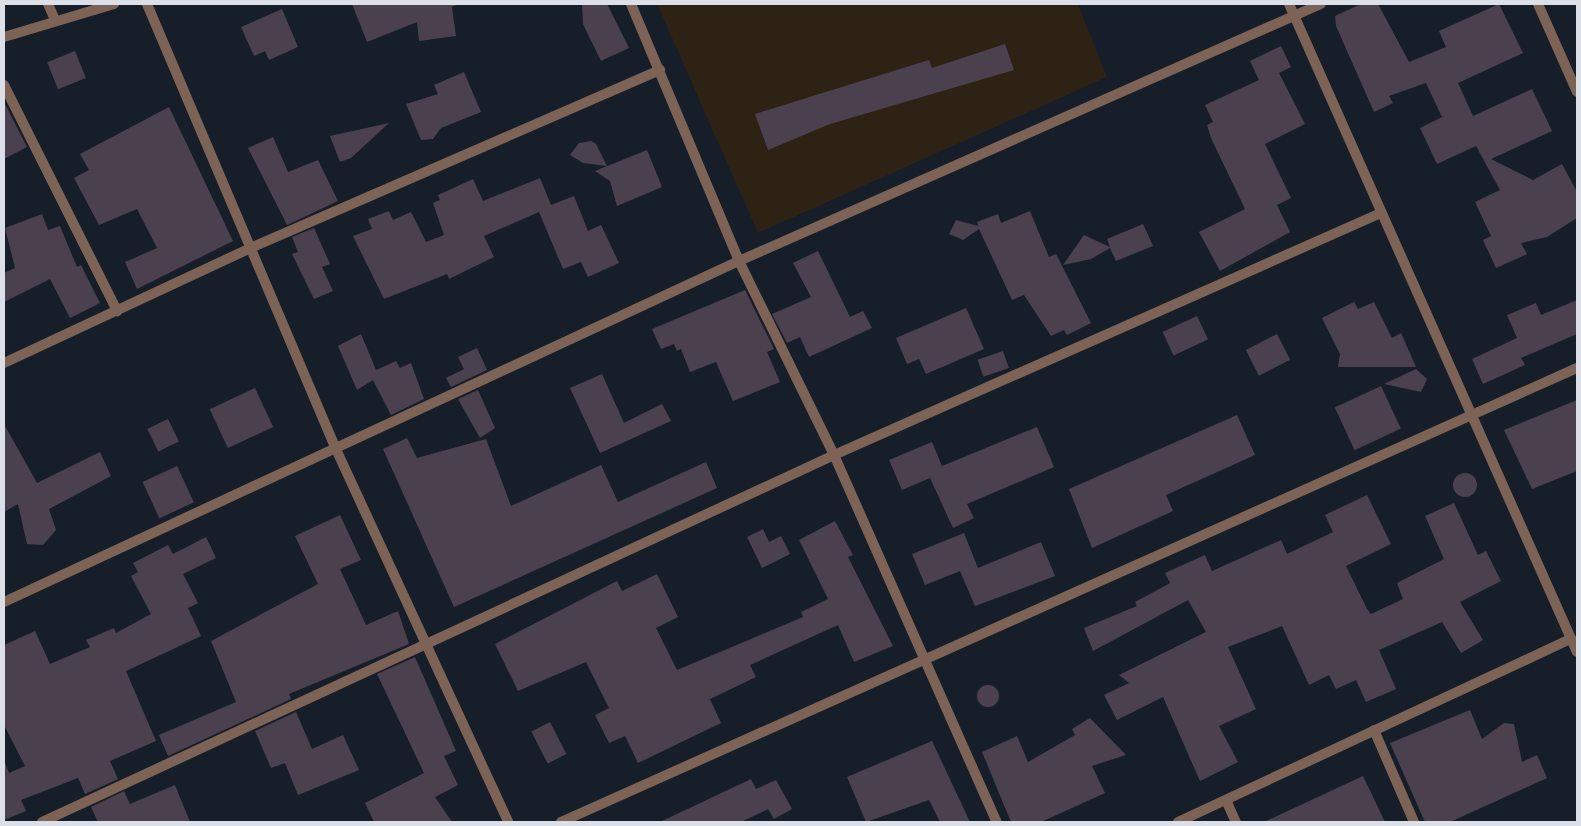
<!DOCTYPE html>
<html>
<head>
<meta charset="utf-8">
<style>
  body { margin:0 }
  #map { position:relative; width:1581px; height:826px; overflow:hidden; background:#161e2a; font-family:Cabin,sans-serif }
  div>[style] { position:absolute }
  .education>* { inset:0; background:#2e2214 }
  .building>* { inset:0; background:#4b414e; transform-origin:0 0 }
  .round { border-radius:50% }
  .minor>* { height:10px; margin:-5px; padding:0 5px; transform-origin:5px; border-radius:5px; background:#7c6355 }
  span { translate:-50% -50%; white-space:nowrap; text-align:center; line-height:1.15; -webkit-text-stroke:4.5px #0e1520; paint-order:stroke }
  .frame { position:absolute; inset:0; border:5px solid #dbe0e8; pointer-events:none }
</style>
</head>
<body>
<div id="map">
  <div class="education">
    <div style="clip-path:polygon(657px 4px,1078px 4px,1107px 77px,758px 233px)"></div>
  </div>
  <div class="building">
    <div style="clip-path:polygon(352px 4px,459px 4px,452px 7px,456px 36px,419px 41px,417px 22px,367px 42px)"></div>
    <div style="clip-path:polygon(582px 4px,607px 4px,629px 48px,601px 61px,583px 24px)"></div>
    <div style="clip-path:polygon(1361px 4px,1378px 4px,1409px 62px,1446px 47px,1439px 31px,1499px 4px,1523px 53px,1458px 83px,1473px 116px,1532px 89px,1552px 131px,1491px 159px,1533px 180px,1562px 164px,1577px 192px,1577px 218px,1547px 237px,1521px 243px,1527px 254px,1496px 268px,1483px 240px,1491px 236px,1475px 202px,1500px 190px,1476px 146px,1437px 164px,1420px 128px,1442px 117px,1426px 83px,1389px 96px,1393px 103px,1374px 112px,1336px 26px,1335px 16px)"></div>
    <div style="clip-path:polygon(282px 9px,298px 47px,269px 60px,265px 51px,254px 56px,241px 27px)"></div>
    <div style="clip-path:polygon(1005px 44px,1014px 70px,830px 124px,768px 150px,755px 114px,929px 60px,932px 68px)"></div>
    <div style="clip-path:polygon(1281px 46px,1291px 67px,1279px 73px,1305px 124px,1265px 144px,1291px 198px,1277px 205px,1290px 232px,1220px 271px,1199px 232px,1245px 209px,1211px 138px,1207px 125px,1213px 122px,1205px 105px,1259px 80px,1250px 61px)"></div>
    <div style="left:75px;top:51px;width:29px;height:30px;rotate:68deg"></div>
    <div style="clip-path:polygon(464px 72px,481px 112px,441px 128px,433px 139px,421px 140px,406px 104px,438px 94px,434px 85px)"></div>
    <div style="clip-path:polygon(4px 102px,27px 147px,4px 159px)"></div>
    <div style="clip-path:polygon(169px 107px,233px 241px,137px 289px,125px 262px,157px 248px,137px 209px,99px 225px,74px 178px,89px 170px,80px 154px)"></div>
    <div style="clip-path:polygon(389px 123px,351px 158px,340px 162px,330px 136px)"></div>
    <div style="clip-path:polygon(273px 137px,288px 172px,318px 160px,338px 201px,287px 225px,248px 148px)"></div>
    <div style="clip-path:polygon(591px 141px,596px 144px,607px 166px,583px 163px,570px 155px,579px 143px)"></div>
    <div style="clip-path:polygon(647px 150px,662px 187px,617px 206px,610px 181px,595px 171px)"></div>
    <div style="clip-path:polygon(540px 178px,551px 205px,574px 196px,588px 231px,601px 225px,619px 263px,588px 277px,581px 262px,563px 269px,539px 212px,484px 236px,494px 257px,449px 279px,447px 274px,384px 299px,353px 236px,372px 229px,368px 219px,389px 211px,393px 220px,411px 212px,426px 242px,444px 235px,433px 203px,440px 200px,438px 195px,473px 179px,483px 201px)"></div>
    <div style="clip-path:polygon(1030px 211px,1049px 257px,1056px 254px,1091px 323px,1067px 335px,1064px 330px,1051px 336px,1024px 295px,1012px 300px,979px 229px,963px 240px,949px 234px,956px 220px,978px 226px,977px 222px,998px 214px,1001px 223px)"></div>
    <div style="clip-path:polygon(42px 214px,48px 230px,60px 226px,77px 267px,81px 265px,100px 303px,70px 318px,50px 279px,4px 302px,4px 273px,15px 268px,5px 228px)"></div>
    <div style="clip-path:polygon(1143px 224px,1153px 246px,1116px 261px,1110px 248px,1091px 259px,1063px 265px,1084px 235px,1110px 247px,1107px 239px)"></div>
    <div style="clip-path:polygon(314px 228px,330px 264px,322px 267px,333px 291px,314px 299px,292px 254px,298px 252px,292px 237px)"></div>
    <div style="clip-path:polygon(818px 251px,850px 317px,863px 311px,872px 328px,809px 357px,800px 337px,787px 343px,772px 314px,811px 297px,793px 263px)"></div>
    <div style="clip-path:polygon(745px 290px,774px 349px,767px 352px,780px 382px,733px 401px,716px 362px,690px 372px,681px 349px,677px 351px,674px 344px,661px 349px,652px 329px)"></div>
    <div style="clip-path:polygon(1577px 300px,1577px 334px,1521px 358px,1525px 365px,1483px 384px,1472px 359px,1517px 338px,1507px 315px,1536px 303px,1541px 315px)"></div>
    <div style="clip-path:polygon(1354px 302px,1358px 309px,1374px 302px,1392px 338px,1401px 333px,1416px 367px,1338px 367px,1340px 354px,1322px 318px)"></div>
    <div style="clip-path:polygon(966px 308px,984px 349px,926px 374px,919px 359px,907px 364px,896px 338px)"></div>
    <div style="left:1197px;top:316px;width:26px;height:38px;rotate:65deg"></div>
    <div style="clip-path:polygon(361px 334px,376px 370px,396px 361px,400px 368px,411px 363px,424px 399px,391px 415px,373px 380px,357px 390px,338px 346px)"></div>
    <div style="left:1277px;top:334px;width:29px;height:35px;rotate:63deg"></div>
    <div style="clip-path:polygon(477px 348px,487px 370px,451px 387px,446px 378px,464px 369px,458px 357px)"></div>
    <div style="left:1003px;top:351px;width:18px;height:27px;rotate:71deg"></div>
    <div style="clip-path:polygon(1416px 369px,1427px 379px,1421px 392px,1384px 384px)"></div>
    <div style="clip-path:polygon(602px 374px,624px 423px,662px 404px,671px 421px,600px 453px,570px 388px)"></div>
    <div style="left:1381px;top:386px;width:47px;height:51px;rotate:65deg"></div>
    <div style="left:255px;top:388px;width:43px;height:50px;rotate:65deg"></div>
    <div style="clip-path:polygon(478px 390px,495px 428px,480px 438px,458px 399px)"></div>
    <div style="clip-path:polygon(1577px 400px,1577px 471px,1532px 489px,1504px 430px)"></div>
    <div style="clip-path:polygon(1237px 415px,1255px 455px,1166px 495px,1173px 511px,1092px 548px,1069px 489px)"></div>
    <div style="left:168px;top:419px;width:25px;height:23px;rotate:64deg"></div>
    <div style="clip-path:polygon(4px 424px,37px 483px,100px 452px,111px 476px,49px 509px,56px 530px,43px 545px,27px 544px,18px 504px,4px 512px)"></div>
    <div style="clip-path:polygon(1037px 427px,1054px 467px,967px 504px,974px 518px,953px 528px,930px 478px,902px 490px,889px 460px,932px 442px,942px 466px)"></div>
    <div style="clip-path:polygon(407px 438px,417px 458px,486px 439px,511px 506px,601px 465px,618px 502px,706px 462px,717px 488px,454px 607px,383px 449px)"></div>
    <div style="left:177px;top:466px;width:40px;height:38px;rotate:65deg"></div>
    <div class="round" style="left:1453px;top:473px;width:24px;height:24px"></div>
    <div style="clip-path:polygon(1367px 495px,1391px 544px,1346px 566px,1367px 609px,1371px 614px,1403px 599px,1397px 583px,1444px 559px,1425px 516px,1454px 503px,1478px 555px,1486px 551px,1501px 581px,1460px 602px,1483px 640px,1461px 653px,1442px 622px,1379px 650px,1396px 689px,1366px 702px,1356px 680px,1336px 689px,1329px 675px,1309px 685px,1282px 626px,1228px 647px,1256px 709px,1219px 726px,1238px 762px,1200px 781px,1163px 697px,1117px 720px,1104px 695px,1129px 683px,1119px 675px,1206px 632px,1188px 600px,1093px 651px,1084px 628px,1137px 606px,1135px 602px,1170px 583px,1165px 573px,1205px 555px,1212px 571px,1281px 540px,1287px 554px,1333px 532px,1325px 515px)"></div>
    <div style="clip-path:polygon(340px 515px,361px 560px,340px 569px,366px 625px,398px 611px,409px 644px,289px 694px,291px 699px,168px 756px,159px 735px,236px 702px,211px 641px,318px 584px,295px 536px)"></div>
    <div style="clip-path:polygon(835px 521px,853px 555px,848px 557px,893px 646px,854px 662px,838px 625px,750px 665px,756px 677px,710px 699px,721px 723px,638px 763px,625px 736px,609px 743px,595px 715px,609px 708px,586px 662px,518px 691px,495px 644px,617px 581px,622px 591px,657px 574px,678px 617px,656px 628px,677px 670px,803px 617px,801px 612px,828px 599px,799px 540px)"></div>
    <div style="clip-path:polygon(763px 529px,769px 542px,781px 536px,790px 554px,762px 568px,747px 537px)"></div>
    <div style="clip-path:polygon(964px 533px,978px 568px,1041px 542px,1055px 576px,975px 606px,960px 571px,925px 585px,912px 554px)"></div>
    <div style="clip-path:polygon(206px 537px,216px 558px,183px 574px,198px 603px,188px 608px,201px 636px,126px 671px,156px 741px,110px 761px,118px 779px,85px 794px,78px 778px,21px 800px,26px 811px,4px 820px,4px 760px,9px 773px,25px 766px,4px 725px,4px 645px,35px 631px,50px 664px,90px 647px,86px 640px,114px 628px,116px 633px,151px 614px,131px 576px,138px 572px,133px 563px,168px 545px,173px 554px)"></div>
    <div style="clip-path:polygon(415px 657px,456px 751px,444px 756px,458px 785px,435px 797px,452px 822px,374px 822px,365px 803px,424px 773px,377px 674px)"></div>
    <div class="round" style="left:977px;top:685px;width:22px;height:22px"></div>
    <div style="clip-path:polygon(1470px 710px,1482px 739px,1504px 723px,1514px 724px,1522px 762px,1537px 755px,1547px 778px,1450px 822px,1425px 822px,1390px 743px)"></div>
    <div style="clip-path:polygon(296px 712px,312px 749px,343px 735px,359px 770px,298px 795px,285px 763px,271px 768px,255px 731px)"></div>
    <div style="clip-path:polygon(1090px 718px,1126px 755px,1092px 766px,1105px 793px,1041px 822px,1011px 822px,982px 752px,1017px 736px,1028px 762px,1075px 735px,1072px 729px)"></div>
    <div style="left:550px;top:722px;width:36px;height:21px;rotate:63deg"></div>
    <div style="clip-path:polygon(932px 741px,970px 822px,940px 822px,929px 800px,866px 822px,847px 777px)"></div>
    <div style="clip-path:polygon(1363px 776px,1385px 822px,1264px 822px)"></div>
    <div style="clip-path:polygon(751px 779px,756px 789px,776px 780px,792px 809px,774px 819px,768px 809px,741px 822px,660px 822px)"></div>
    <div style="clip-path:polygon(175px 785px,190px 822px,98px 822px,91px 807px,124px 791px,130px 804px)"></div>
  </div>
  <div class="minor">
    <div style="left:48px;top:4px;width:17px;rotate:66deg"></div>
    <div style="left:147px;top:4px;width:481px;rotate:67deg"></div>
    <div style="left:335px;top:447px;width:413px;rotate:65.2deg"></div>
    <div style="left:631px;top:4px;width:279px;rotate:67.2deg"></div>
    <div style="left:739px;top:261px;width:216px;rotate:63.9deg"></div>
    <div style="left:834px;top:455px;width:402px;rotate:66.1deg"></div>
    <div style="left:1289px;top:4px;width:709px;rotate:66.04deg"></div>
    <div style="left:1538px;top:4px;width:96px;rotate:66.1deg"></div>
    <div style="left:4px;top:37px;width:115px;rotate:-16.7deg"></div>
    <div style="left:4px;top:85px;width:253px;rotate:63.4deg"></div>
    <div style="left:4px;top:363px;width:275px;rotate:-25deg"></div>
    <div style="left:253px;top:247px;width:444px;rotate:-23.5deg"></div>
    <div style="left:4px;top:602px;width:810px;rotate:-24.89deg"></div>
    <div style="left:739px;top:261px;width:636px;rotate:-23.83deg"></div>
    <div style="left:1374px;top:730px;width:100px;rotate:66.5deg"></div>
    <div style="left:1226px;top:800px;width:24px;rotate:66deg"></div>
    <div style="left:42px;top:822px;width:873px;rotate:-24.86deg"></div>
    <div style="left:834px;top:455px;width:598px;rotate:-23.87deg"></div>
    <div style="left:561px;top:822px;width:1113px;rotate:-24.08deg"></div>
    <div style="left:1178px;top:822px;width:434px;rotate:-25deg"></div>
  </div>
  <div class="frame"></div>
</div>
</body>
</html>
